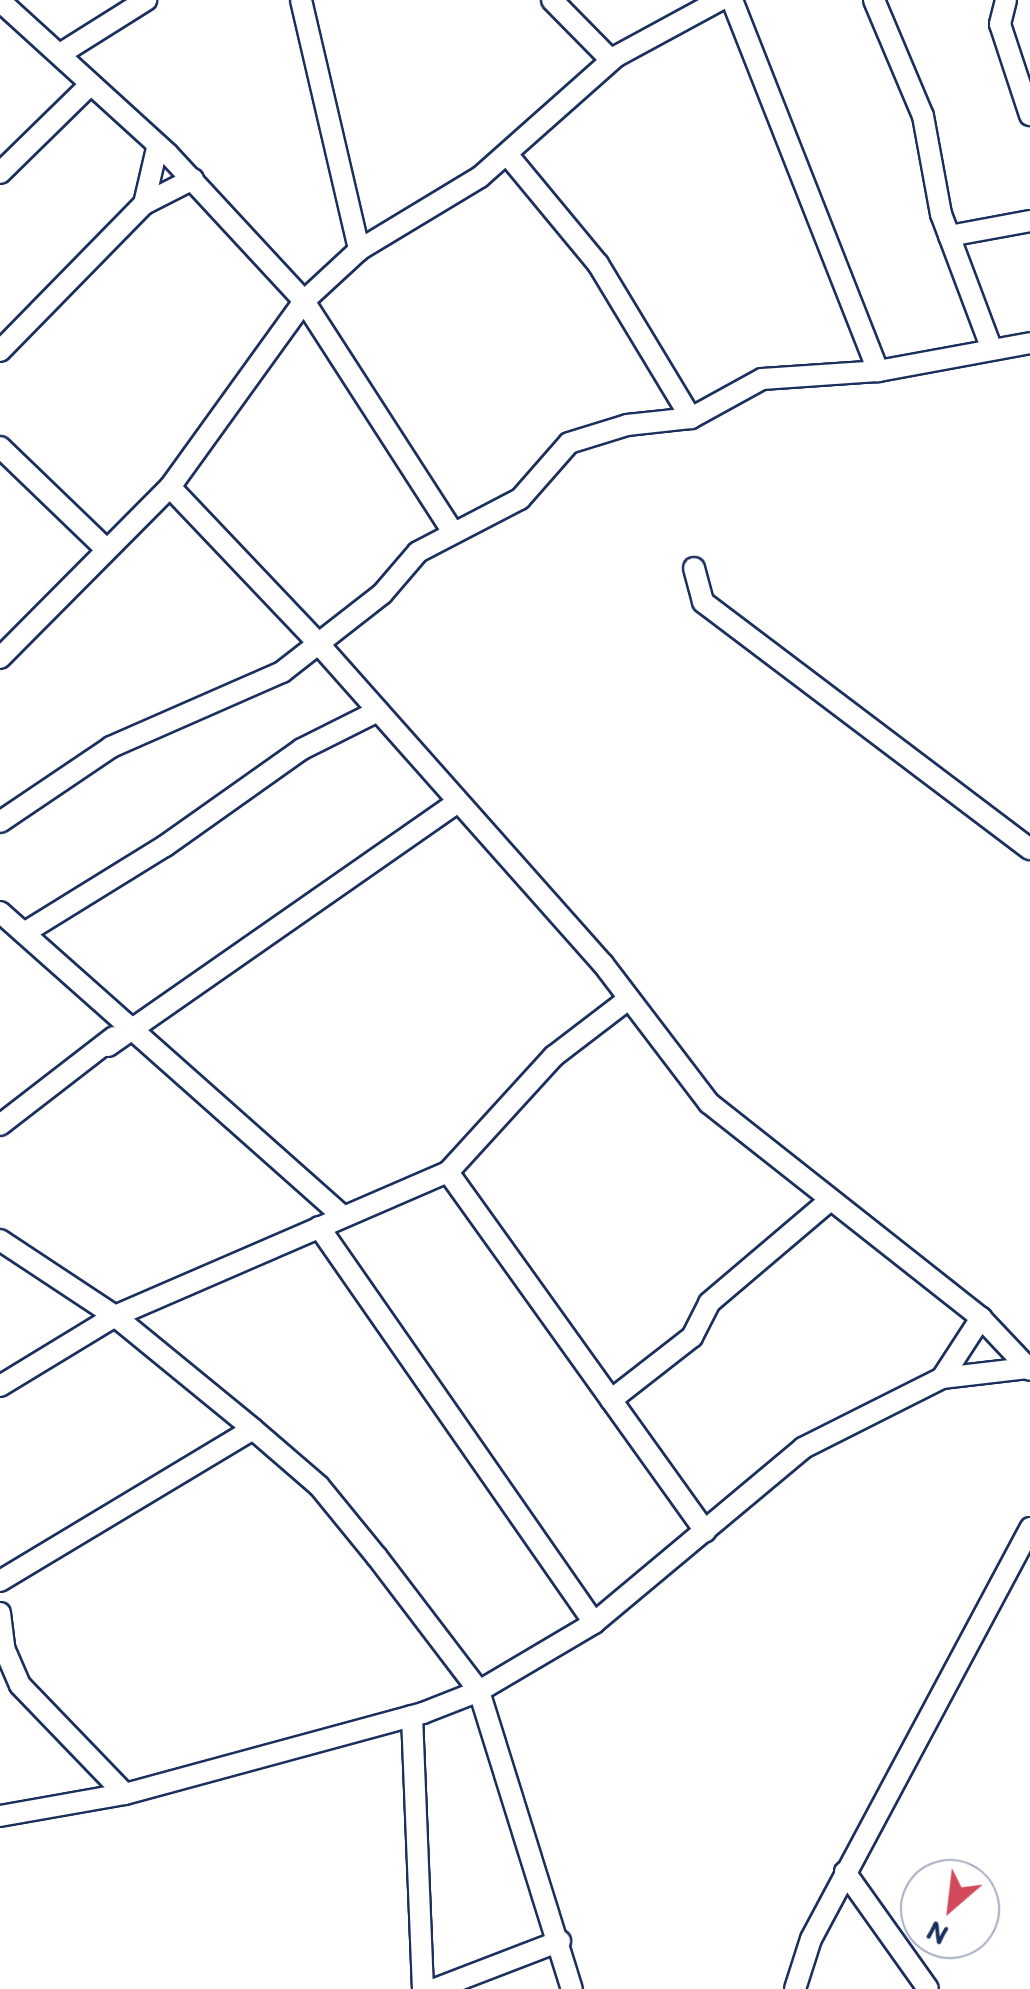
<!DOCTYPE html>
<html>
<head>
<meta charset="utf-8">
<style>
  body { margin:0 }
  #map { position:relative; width:1030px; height:1989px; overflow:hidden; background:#fff; font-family:Itim,sans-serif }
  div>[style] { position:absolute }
  .roads { filter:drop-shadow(2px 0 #1b2f5e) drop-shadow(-2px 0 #1b2f5e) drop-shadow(0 2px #1b2f5e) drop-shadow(0 -2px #1b2f5e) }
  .minor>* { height:20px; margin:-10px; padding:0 10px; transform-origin:10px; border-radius:10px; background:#fff }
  span { translate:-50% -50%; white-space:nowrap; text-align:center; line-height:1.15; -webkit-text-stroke:10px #fff; paint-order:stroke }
  .north { position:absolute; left:900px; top:1859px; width:100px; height:100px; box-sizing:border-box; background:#fff; border:2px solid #a4acbf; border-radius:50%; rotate:208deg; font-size:28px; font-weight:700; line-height:40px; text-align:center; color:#1b2f5e }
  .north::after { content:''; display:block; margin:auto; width:35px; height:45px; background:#d1495b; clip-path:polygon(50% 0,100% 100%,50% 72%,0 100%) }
</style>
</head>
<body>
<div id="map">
  <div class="roads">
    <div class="minor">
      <div style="left:301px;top:0;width:257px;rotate:76.9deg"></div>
      <div style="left:552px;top:0;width:84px;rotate:45.5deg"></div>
      <div style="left:732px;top:0;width:399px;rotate:68.5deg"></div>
      <div style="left:874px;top:0;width:126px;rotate:67.1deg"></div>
      <div style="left:923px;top:116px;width:100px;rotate:79.6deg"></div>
      <div style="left:941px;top:214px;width:142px;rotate:69.4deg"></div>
      <div style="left:1006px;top:0;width:25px;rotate:104deg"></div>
      <div style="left:1000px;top:24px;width:96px;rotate:71.8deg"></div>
      <div style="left:0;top:1px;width:227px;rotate:42.3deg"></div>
      <div style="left:168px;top:154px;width:200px;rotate:47.2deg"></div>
      <div style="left:304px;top:301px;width:274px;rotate:57.2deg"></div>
      <div style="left:60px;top:54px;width:102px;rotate:-32.1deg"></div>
      <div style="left:507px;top:154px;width:143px;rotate:50.4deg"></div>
      <div style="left:598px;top:264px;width:180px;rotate:58.9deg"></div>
      <div style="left:0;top:173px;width:127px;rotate:-44.4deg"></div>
      <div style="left:144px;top:204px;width:57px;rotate:-76.9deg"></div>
      <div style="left:949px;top:236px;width:82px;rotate:-10.5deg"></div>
      <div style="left:0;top:351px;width:206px;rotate:-45.6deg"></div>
      <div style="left:144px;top:204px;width:55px;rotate:-27deg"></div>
      <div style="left:0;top:447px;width:146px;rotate:43.9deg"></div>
      <div style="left:170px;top:487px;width:215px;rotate:46.5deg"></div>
      <div style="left:318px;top:643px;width:429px;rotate:48.4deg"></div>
      <div style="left:603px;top:964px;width:175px;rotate:52.7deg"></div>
      <div style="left:709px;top:1103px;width:347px;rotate:38.3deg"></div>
      <div style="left:981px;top:1318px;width:71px;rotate:46.7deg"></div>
      <div style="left:694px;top:568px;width:35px;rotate:75deg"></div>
      <div style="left:703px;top:602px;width:410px;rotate:37.1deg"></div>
      <div style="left:0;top:658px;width:241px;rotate:-45.2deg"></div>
      <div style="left:170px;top:487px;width:229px;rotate:-54.2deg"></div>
      <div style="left:304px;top:301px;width:75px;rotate:-42.8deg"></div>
      <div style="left:359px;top:250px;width:141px;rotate:-31.1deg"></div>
      <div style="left:480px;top:177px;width:181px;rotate:-41.6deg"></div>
      <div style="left:615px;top:57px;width:119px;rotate:-28.5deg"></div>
      <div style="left:0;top:822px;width:134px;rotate:-34deg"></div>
      <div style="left:111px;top:747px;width:187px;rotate:-23.7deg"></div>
      <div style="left:282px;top:672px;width:127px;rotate:-38deg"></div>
      <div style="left:382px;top:594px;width:55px;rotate:-49.4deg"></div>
      <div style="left:418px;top:552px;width:115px;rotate:-27.5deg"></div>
      <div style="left:520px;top:499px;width:74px;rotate:-48.8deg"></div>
      <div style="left:569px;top:443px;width:61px;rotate:-17.2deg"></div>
      <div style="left:627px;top:425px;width:64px;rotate:-6.2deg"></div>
      <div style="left:691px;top:418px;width:81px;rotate:-28.8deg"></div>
      <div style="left:762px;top:379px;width:116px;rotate:-3.9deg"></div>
      <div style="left:878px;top:371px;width:155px;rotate:-10.4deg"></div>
      <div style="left:0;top:912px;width:458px;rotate:41.6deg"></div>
      <div style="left:24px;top:933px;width:166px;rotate:-31.7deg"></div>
      <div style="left:165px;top:846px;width:168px;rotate:-35.3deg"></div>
      <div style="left:302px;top:749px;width:85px;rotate:-26.6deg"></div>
      <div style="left:108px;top:1046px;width:427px;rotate:-34.9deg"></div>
      <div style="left:0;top:1125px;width:144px;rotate:-37.7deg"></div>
      <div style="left:448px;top:1172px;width:442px;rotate:54.4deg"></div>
      <div style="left:319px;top:1227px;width:482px;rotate:55.2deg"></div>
      <div style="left:0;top:1240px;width:138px;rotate:33.5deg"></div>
      <div style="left:115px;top:1316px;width:178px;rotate:39.3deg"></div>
      <div style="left:253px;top:1429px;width:87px;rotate:40.8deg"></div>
      <div style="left:319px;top:1486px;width:92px;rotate:50.8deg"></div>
      <div style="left:377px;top:1557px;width:168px;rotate:52.7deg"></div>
      <div style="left:479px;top:1691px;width:312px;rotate:72.7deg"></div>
      <div style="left:942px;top:1378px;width:72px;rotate:-57deg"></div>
      <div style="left:0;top:1386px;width:135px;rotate:-31.3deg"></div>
      <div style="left:115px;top:1316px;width:363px;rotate:-23.4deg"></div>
      <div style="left:448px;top:1172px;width:157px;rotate:-47.6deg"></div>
      <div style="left:554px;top:1056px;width:91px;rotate:-37.4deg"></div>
      <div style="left:611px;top:1400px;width:103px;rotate:-37.9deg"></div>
      <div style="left:692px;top:1337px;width:38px;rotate:-63deg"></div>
      <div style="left:709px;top:1303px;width:157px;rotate:-40.4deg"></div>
      <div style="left:0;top:1581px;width:295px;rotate:-31deg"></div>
      <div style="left:0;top:1613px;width:35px;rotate:83deg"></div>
      <div style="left:4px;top:1648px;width:40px;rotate:66.6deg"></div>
      <div style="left:20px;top:1685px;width:151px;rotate:46.1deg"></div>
      <div style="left:412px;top:1716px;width:273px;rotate:87.7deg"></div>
      <div style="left:0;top:1816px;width:127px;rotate:-10deg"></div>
      <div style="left:125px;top:1794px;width:309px;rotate:-15.2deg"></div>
      <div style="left:423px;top:1713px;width:60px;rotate:-21.4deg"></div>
      <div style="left:479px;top:1691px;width:134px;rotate:-30.6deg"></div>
      <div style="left:594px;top:1623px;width:273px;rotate:-39.9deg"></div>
      <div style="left:803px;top:1448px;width:156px;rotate:-26.7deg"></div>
      <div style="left:942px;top:1378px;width:86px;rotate:-6.7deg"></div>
      <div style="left:845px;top:1872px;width:143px;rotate:54.6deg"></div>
      <div style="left:435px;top:1989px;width:134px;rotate:-21deg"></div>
      <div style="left:795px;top:1989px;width:52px;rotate:-72.3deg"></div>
      <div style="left:811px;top:1939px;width:466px;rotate:-61.9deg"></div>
    </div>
  </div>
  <div class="north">N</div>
</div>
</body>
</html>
